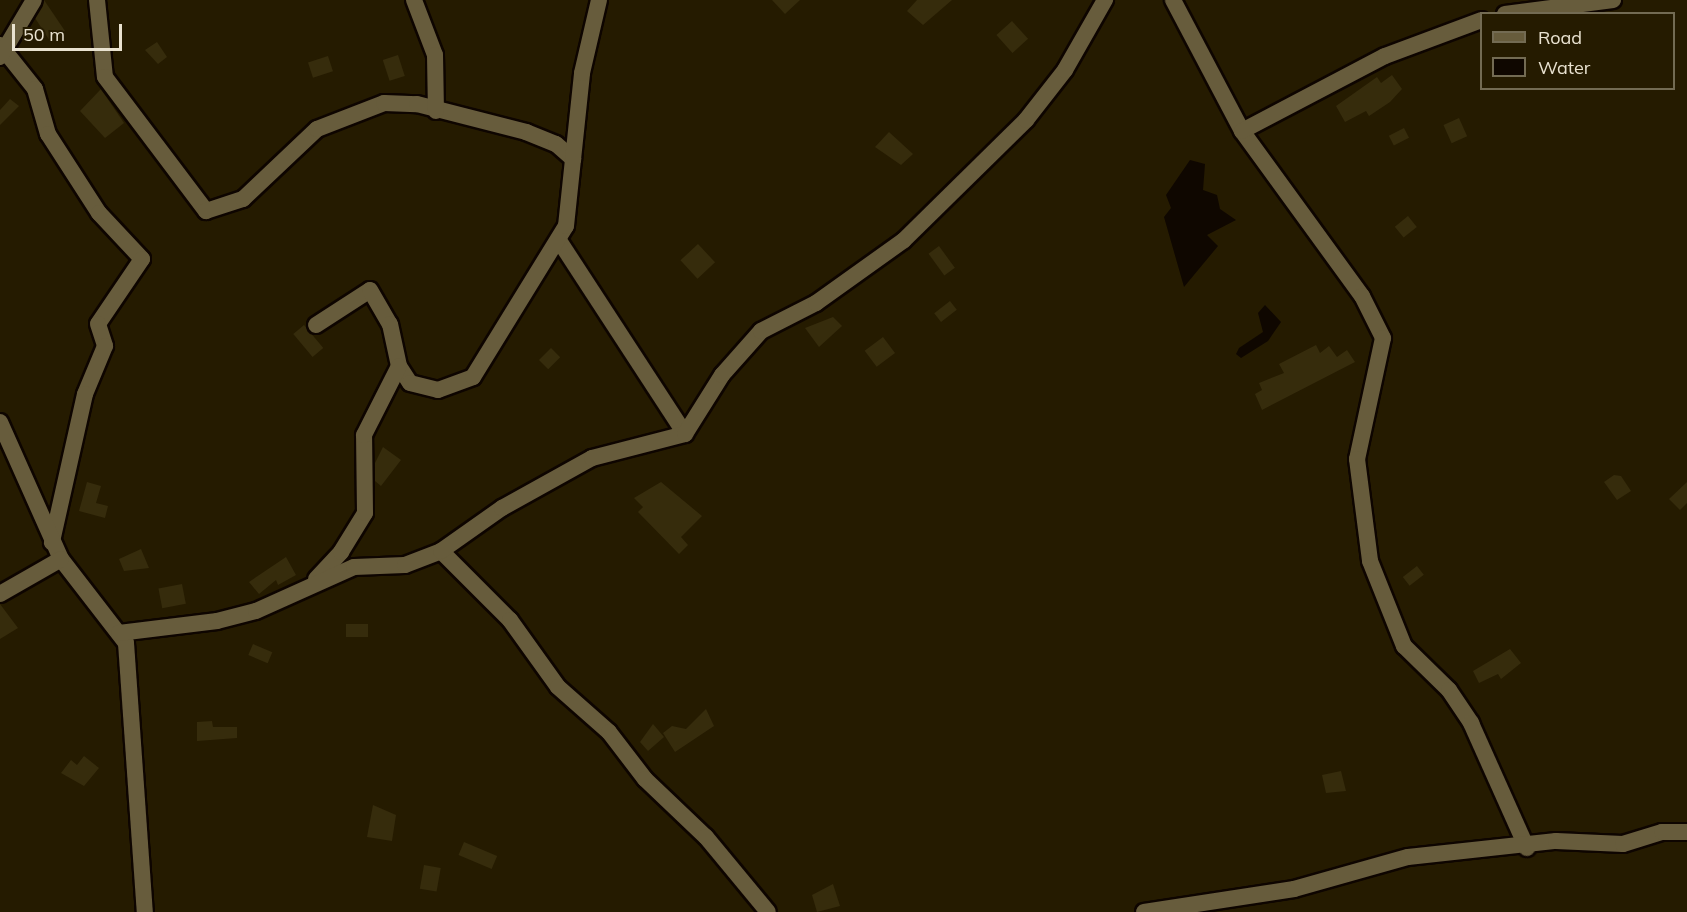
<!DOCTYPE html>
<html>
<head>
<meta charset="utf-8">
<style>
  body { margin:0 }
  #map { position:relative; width:1687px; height:912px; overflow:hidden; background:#251b00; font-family:Mulish,sans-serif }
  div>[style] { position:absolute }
  .water>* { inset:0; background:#0f0700 }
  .building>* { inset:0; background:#362c0c; transform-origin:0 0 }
  .roads { filter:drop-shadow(2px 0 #0e0500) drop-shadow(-2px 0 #0e0500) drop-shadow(0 2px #0e0500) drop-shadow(0 -2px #0e0500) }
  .minor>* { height:16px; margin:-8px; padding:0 8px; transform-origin:8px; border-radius:8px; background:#675c3c }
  span { translate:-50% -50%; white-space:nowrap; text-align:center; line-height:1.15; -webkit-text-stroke:4.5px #251b00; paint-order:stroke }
  .legend { position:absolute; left:1480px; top:12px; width:195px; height:78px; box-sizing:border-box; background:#251b00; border:2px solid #736b53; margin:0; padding:8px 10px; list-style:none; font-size:18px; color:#e9e2d0 }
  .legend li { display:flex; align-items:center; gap:12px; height:30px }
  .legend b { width:30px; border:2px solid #736b53 }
  .scale { position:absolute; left:12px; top:24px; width:110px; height:27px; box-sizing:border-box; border:3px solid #e9e2d0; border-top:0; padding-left:8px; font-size:18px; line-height:21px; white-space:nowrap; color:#e9e2d0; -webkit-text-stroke:4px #251b00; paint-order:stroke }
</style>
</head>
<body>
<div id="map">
  <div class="water">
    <div style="clip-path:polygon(1190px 160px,1205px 164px,1203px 190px,1217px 195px,1220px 209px,1236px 220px,1207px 235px,1218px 246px,1184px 287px,1164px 217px,1171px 208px,1166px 195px)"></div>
    <div style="clip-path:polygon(1265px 305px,1281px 322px,1268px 341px,1241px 358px,1236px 354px,1239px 348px,1263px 332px,1258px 313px)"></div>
  </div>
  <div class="building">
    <div style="clip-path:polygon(44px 0,65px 31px,50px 41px,35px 18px)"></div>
    <div style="clip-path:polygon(772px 0,800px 0,785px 14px)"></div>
    <div style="clip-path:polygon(917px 0,952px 0,923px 25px,907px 11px)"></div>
    <div style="left:1012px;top:21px;width:24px;height:21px;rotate:48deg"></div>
    <div style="clip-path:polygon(157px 42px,167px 57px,158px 64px,145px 50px)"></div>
    <div style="left:398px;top:55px;width:22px;height:16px;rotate:72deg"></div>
    <div style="left:328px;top:56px;width:16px;height:21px;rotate:72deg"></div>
    <div style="clip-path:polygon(1392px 75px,1402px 89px,1390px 102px,1369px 116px,1366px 111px,1345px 122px,1336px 106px,1377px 77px,1381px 83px)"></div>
    <div style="clip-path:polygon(101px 89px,124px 123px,105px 138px,80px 111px)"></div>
    <div style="clip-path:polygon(10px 99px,19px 106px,0 125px,0 110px)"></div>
    <div style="left:1459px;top:118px;width:20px;height:17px;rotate:66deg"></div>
    <div style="left:1404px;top:128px;width:11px;height:17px;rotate:63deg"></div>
    <div style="clip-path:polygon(889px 132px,913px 154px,901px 165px,875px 147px)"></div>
    <div style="left:1408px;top:216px;width:14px;height:17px;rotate:51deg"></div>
    <div style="left:698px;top:244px;width:25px;height:24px;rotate:47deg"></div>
    <div style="left:939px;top:246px;width:27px;height:13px;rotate:54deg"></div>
    <div style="left:950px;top:301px;width:11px;height:20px;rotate:52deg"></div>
    <div style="clip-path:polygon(833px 317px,842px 326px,819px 347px,805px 328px)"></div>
    <div style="left:304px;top:325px;width:30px;height:14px;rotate:50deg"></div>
    <div style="left:883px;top:337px;width:20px;height:23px;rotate:53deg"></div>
    <div style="clip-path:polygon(1316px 345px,1320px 353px,1329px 346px,1337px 357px,1347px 350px,1355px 362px,1262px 410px,1255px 394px,1262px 390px,1259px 383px,1284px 373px,1279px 364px)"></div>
    <div style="left:551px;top:348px;width:13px;height:17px;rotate:45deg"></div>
    <div style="clip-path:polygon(383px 447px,401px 460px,381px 486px,375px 481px,375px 463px)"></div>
    <div style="clip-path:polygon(1614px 475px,1621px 476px,1631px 491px,1617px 500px,1604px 482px)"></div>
    <div style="clip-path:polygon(87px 482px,101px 486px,96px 503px,108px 506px,105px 518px,79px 511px)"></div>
    <div style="clip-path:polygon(661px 482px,702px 516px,681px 537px,688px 545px,679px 554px,638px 512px,643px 507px,634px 498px)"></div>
    <div style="clip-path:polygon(1687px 482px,1687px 503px,1680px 510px,1669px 499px)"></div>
    <div style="clip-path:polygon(141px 549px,149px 568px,124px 571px,119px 559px)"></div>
    <div style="clip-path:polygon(286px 557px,296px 575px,278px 585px,276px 580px,259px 594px,249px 582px)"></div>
    <div style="left:1417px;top:566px;width:11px;height:18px;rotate:52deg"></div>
    <div style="left:182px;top:584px;width:20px;height:24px;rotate:79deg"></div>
    <div style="clip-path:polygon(0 604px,18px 628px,0 639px)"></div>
    <div style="left:346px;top:624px;width:22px;height:13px"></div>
    <div style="left:253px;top:644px;width:21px;height:12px;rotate:23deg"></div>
    <div style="clip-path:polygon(1510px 649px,1521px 663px,1501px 679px,1498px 674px,1479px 683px,1473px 671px)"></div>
    <div style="clip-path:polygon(706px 709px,714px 726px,675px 752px,663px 733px,672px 726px,686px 729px)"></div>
    <div style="clip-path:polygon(212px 721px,213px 727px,237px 727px,237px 738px,197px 741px,197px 722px)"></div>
    <div style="clip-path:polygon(653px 724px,664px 737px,648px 751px,640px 742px)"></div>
    <div style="clip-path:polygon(84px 756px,99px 768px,84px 786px,61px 773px,71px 760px,77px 765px)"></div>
    <div style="clip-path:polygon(1341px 771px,1346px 791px,1326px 793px,1322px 775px)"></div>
    <div style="clip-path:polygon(373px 805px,396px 815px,392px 841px,367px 837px)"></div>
    <div style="left:464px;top:842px;width:36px;height:14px;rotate:23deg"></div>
    <div style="left:424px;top:865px;width:17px;height:24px;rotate:10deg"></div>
    <div style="clip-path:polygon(833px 884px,840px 906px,817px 912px,812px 895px)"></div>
  </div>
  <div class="roads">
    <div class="minor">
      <div style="left:97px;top:0;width:77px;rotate:84.1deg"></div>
      <div style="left:105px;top:77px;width:168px;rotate:53deg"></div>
      <div style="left:206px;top:211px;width:39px;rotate:-18deg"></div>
      <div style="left:243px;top:199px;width:102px;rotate:-43.4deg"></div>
      <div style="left:317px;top:129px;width:72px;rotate:-21.2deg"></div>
      <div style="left:384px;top:103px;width:33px;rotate:2deg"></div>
      <div style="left:417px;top:104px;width:113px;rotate:14.4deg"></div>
      <div style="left:526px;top:132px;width:32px;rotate:22deg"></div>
      <div style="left:556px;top:144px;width:23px;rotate:41deg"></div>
      <div style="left:414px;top:0;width:59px;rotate:69.1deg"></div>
      <div style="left:435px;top:55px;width:56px;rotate:89deg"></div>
      <div style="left:1173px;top:0;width:148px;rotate:62.2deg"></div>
      <div style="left:1242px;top:131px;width:204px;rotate:54deg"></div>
      <div style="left:1362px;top:296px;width:47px;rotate:63.4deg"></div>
      <div style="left:1383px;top:338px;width:124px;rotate:102.1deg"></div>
      <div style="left:1357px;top:459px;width:103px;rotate:82.7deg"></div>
      <div style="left:1370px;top:561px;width:92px;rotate:68.2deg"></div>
      <div style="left:1404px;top:646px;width:63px;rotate:44.4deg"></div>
      <div style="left:1449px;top:690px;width:40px;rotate:56deg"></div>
      <div style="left:1471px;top:723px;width:137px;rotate:65.9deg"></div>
      <div style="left:1505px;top:14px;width:109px;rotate:-7.4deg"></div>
      <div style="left:0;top:45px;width:56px;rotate:51.5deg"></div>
      <div style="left:35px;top:89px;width:47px;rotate:73.9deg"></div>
      <div style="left:48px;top:134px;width:94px;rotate:57.2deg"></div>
      <div style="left:99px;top:213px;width:63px;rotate:46.9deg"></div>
      <div style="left:142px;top:259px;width:78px;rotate:124.1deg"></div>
      <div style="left:98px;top:324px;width:23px;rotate:72deg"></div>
      <div style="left:105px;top:346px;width:52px;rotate:112.6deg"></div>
      <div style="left:85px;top:394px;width:152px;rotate:102.6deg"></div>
      <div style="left:0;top:57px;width:66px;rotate:-59.2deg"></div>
      <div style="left:1242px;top:131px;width:161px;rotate:-27.7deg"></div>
      <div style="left:1385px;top:56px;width:103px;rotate:-20.4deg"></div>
      <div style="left:560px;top:242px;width:229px;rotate:56.9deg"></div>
      <div style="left:316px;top:325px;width:64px;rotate:-32.9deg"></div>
      <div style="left:370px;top:290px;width:39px;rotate:60deg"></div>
      <div style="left:390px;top:324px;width:43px;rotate:77.9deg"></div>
      <div style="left:399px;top:366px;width:20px;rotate:57deg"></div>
      <div style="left:410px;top:383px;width:29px;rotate:14deg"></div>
      <div style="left:438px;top:390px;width:37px;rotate:-20deg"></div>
      <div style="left:473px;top:377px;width:177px;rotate:-58.4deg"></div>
      <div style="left:566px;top:226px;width:154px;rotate:-84deg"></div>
      <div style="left:582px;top:73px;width:75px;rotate:-76.9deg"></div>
      <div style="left:0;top:422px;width:150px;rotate:66deg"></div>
      <div style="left:61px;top:559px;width:106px;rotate:52.3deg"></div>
      <div style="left:126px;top:643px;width:270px;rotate:86deg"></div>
      <div style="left:441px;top:551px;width:98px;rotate:45deg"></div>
      <div style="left:510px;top:620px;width:82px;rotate:54.4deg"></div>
      <div style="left:558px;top:687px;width:68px;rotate:41.4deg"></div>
      <div style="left:609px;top:732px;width:59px;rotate:52.5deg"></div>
      <div style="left:645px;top:779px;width:84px;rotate:43.6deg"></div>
      <div style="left:706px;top:837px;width:97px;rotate:50.4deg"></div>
      <div style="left:316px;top:579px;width:37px;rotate:-47deg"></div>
      <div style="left:341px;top:552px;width:46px;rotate:-58.4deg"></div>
      <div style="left:365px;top:513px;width:78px;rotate:-90.7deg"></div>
      <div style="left:364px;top:435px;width:77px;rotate:-63.1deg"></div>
      <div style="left:0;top:594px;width:70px;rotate:-29.8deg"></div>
      <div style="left:119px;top:633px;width:99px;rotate:-7deg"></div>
      <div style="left:217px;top:621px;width:40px;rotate:-14.4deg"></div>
      <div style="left:256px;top:611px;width:107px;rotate:-24.2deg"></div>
      <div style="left:354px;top:567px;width:51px;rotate:-2.2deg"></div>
      <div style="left:405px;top:565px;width:39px;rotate:-21deg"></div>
      <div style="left:441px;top:551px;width:75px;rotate:-35.2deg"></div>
      <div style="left:502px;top:508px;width:103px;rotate:-29.1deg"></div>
      <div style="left:592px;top:458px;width:96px;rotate:-14.5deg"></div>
      <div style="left:685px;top:434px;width:70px;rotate:-57.9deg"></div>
      <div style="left:722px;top:375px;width:59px;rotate:-48.4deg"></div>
      <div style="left:761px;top:331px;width:62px;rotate:-27deg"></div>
      <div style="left:816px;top:303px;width:108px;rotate:-35.6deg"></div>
      <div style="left:904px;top:240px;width:171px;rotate:-44.5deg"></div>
      <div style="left:1026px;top:120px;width:63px;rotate:-52deg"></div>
      <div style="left:1065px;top:70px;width:81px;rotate:-60.3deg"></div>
      <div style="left:1144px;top:912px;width:152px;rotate:-8.7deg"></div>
      <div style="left:1294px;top:889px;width:118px;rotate:-15.7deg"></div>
      <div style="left:1408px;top:857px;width:149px;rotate:-6.2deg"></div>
      <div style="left:1556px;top:841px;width:67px;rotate:2.6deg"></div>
      <div style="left:1623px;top:844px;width:41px;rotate:-17.1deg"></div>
      <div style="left:1662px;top:832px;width:25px"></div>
    </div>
  </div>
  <ul class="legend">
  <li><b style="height:8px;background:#675c3c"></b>Road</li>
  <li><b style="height:16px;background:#0f0700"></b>Water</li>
  </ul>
  <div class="scale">50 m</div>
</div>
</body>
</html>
